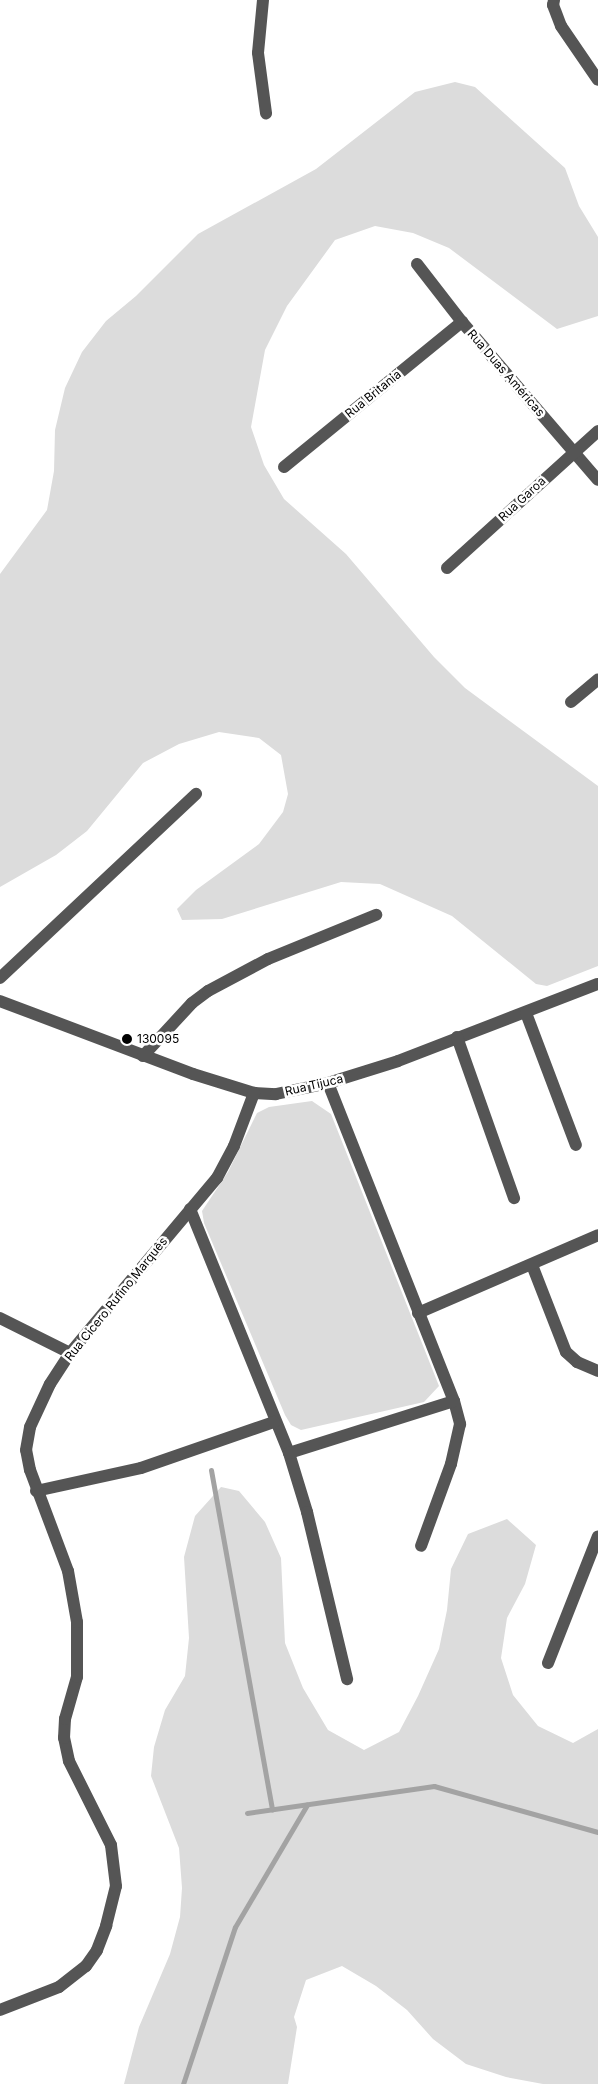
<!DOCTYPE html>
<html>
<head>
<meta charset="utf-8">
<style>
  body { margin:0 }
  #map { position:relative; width:598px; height:2084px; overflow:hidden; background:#fff; font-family:Inter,sans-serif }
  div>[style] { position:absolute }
  .green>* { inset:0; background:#dcdcdc }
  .stream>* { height:5px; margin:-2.5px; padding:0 2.5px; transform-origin:2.5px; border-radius:2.5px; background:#a3a3a3 }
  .minor>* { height:12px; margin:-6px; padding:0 6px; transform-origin:6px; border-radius:6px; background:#555 }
  .dots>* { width:14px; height:14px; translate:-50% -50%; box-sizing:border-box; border:2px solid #fff; border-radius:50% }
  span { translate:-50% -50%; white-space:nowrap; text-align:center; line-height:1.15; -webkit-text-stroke:5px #fff; paint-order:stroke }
  .street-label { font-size:12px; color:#000 }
  .poi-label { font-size:12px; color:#000 }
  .left { translate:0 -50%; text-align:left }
</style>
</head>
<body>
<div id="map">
  <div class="green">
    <div style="clip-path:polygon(455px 82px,475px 87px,565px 168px,579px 206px,598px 237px,598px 316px,557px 329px,449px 248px,413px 233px,375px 226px,335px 240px,287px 306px,265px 350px,251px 427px,264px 465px,284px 499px,346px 554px,434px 657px,465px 688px,598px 786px,598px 966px,547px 986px,536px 984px,452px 916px,380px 884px,341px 882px,222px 919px,182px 920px,177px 909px,196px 890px,259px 844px,283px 812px,288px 794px,281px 755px,259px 738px,219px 732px,179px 744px,143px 763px,87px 831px,56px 855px,0 887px,0 574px,47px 510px,54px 471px,55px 430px,65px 388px,82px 352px,106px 321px,136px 296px,198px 234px,316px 169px,415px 92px)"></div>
    <div style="clip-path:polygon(312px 1101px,331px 1114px,439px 1386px,424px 1402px,301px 1430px,291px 1425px,285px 1415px,204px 1223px,202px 1211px,228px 1172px,257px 1113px,269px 1107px)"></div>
    <div style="clip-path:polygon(221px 1487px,239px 1491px,265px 1522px,281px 1558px,285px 1643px,303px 1688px,328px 1730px,364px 1750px,399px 1732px,418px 1696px,439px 1649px,447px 1610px,451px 1569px,468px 1534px,507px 1519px,536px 1545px,525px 1584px,507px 1618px,501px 1658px,513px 1695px,538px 1726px,573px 1743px,598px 1729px,598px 2084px,543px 2084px,506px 2077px,466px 2064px,433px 2039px,407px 2010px,376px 1986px,342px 1966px,306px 1980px,294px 2017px,297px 2027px,288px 2084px,124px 2084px,139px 2027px,170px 1954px,180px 1917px,182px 1888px,179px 1848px,151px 1776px,154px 1747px,165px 1710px,185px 1676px,189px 1638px,184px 1557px,195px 1516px)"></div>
  </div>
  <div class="stream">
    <div style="left:211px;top:1470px;width:345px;rotate:79.8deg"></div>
    <div style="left:247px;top:1813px;width:189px;rotate:-8.2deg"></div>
    <div style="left:434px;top:1786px;width:170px;rotate:15.7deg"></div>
    <div style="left:183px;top:2084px;width:165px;rotate:-71.7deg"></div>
    <div style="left:235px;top:1927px;width:142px;rotate:-59.5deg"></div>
  </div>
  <div class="minor">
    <div style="left:263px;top:0;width:53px;rotate:95.4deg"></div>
    <div style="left:258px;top:53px;width:61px;rotate:82.4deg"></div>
    <div style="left:554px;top:0;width:5px;rotate:101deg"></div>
    <div style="left:553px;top:5px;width:22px;rotate:69deg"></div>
    <div style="left:561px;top:26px;width:65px;rotate:55.6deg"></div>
    <div style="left:417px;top:264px;width:73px;rotate:52.2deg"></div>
    <div style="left:462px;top:322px;width:208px;rotate:49.3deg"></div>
    <div style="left:284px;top:467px;width:230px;rotate:-39.2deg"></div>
    <div style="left:447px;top:568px;width:204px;rotate:-42.2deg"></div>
    <div style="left:571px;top:702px;width:35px;rotate:-40deg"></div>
    <div style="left:0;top:978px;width:269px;rotate:-43.2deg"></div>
    <div style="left:0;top:1001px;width:206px;rotate:20.7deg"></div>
    <div style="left:193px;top:1074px;width:64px;rotate:17.3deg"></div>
    <div style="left:254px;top:1093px;width:22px;rotate:3deg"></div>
    <div style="left:276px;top:1094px;width:53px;rotate:-11.9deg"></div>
    <div style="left:328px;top:1083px;width:73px;rotate:-17.4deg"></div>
    <div style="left:398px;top:1061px;width:214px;rotate:-21.1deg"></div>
    <div style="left:526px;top:1013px;width:141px;rotate:69.3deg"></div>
    <div style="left:457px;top:1037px;width:171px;rotate:70.5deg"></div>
    <div style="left:143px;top:1056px;width:72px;rotate:-47.2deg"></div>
    <div style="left:192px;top:1003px;width:20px;rotate:-37deg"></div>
    <div style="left:208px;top:991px;width:68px;rotate:-28.1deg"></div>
    <div style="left:268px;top:959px;width:117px;rotate:-22.2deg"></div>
    <div style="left:328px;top:1083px;width:342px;rotate:68.4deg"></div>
    <div style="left:454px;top:1401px;width:24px;rotate:75deg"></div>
    <div style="left:460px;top:1424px;width:41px;rotate:102.7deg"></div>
    <div style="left:451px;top:1464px;width:87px;rotate:110.1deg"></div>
    <div style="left:190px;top:1209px;width:263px;rotate:67.9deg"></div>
    <div style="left:289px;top:1453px;width:62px;rotate:73deg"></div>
    <div style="left:307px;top:1512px;width:172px;rotate:76.5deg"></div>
    <div style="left:532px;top:1265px;width:93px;rotate:68.7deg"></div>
    <div style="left:566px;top:1352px;width:15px;rotate:42deg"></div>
    <div style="left:577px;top:1362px;width:23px;rotate:23deg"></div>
    <div style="left:418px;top:1313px;width:196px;rotate:-23.4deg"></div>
    <div style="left:0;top:1318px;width:78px;rotate:26.6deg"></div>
    <div style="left:289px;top:1453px;width:173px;rotate:-17.5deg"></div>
    <div style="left:36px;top:1491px;width:107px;rotate:-12.4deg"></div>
    <div style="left:141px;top:1468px;width:141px;rotate:-19.1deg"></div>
    <div style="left:548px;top:1663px;width:136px;rotate:-68.5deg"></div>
    <div style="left:0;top:2010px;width:63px;rotate:-21.3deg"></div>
    <div style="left:59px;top:1987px;width:34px;rotate:-38deg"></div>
    <div style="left:86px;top:1966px;width:19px;rotate:-55deg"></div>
    <div style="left:97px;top:1950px;width:26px;rotate:-69deg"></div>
    <div style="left:106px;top:1926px;width:41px;rotate:-76deg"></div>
    <div style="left:116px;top:1886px;width:41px;rotate:-97deg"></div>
    <div style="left:111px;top:1845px;width:94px;rotate:-116.6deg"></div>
    <div style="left:69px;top:1761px;width:24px;rotate:-102deg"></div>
    <div style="left:64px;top:1738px;width:19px;rotate:-87deg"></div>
    <div style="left:65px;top:1719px;width:44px;rotate:-74.1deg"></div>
    <div style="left:77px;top:1677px;width:55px;rotate:-90deg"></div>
    <div style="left:77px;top:1622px;width:52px;rotate:-100deg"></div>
    <div style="left:68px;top:1571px;width:108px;rotate:-110.6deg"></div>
    <div style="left:30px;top:1470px;width:20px;rotate:-101deg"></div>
    <div style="left:26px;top:1450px;width:23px;rotate:-80deg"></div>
    <div style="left:30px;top:1427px;width:47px;rotate:-65.1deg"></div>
    <div style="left:50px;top:1384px;width:37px;rotate:-57deg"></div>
    <div style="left:70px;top:1353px;width:229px;rotate:-50deg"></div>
    <div style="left:217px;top:1178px;width:36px;rotate:-62deg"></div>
    <div style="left:234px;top:1146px;width:57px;rotate:-69.3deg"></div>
  </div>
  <div class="dots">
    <div style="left:127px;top:1039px;background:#000"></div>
  </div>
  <div class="street-label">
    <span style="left:506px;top:373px;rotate:49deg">Rua Duas Américas</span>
    <span style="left:373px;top:394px;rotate:-39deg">Rua Britania</span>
    <span style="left:522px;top:499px;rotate:-43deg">Rua Garoa</span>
    <span style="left:314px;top:1085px;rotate:-13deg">Rua Tijuca</span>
    <span style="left:116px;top:1299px;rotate:-51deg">Rua Cicero Rufino Marquês</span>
  </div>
  <div class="poi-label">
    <span class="left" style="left:137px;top:1039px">130095</span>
  </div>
</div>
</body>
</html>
